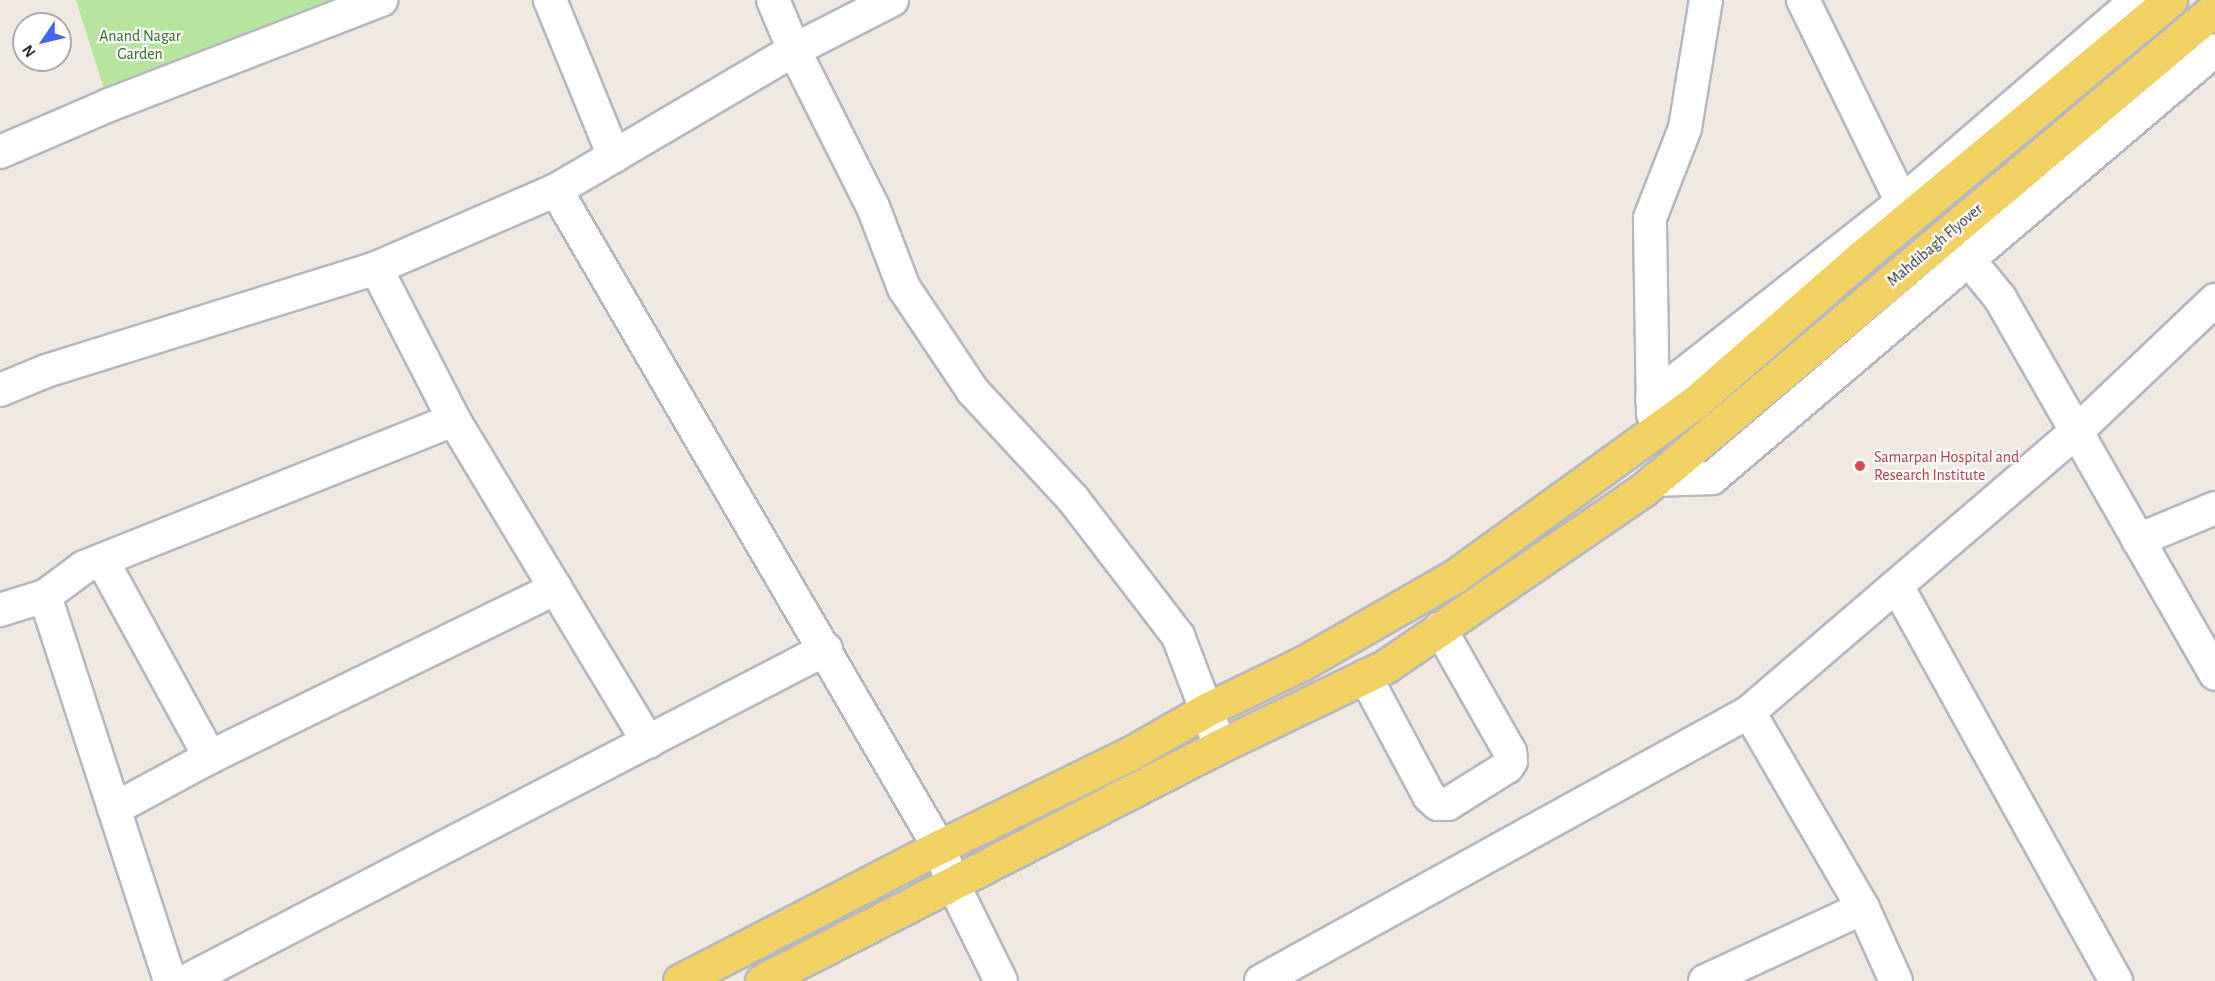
<!DOCTYPE html>
<html>
<head>
<meta charset="utf-8">
<style>
  body { margin:0 }
  #map { position:relative; width:2215px; height:981px; overflow:hidden; background:#efe9e1; font-family:"Alegreya Sans",sans-serif }
  div>[style] { position:absolute }
  .green>* { inset:0; background:#b6e59e }
  .roads { filter:drop-shadow(2px 0 #b4b7c1) drop-shadow(-2px 0 #b4b7c1) drop-shadow(0 2px #b4b7c1) drop-shadow(0 -2px #b4b7c1) }
  .minor>* { height:32px; margin:-16px; padding:0 16px; transform-origin:16px; border-radius:16px; background:#fff }
  .major>* { height:33px; margin:-16.5px; padding:0 16.5px; transform-origin:16.5px; border-radius:16.5px; background:#f2d163 }
  .dots>* { width:16px; height:16px; translate:-50% -50%; box-sizing:border-box; border:3px solid #fff; border-radius:50% }
  span { translate:-50% -50%; white-space:nowrap; text-align:center; line-height:1.15; -webkit-text-stroke:4.5px #fff; paint-order:stroke }
  .park-label { font-size:16px; color:#2c6e1b }
  .street-label { font-size:16px; color:#2e2e2e }
  .health-label { font-size:16px; color:#be3a42 }
  .left { translate:0 -50%; text-align:left }
  .north { position:absolute; left:12px; top:12px; width:60px; height:60px; box-sizing:border-box; background:#fff; border:2px solid #ababab; border-radius:50%; rotate:235deg; font-size:16px; font-weight:700; line-height:24px; text-align:center; color:#2e2e2e }
  .north::after { content:''; display:block; margin:auto; width:21px; height:27px; background:#4264fb; clip-path:polygon(50% 0,100% 100%,50% 72%,0 100%) }
</style>
</head>
<body>
<div id="map">
  <div class="green">
    <div style="clip-path:polygon(76px 0,381px 0,109px 105px)"></div>
  </div>
  <div class="roads">
    <div class="minor">
      <div style="left:550px;top:0;width:169px;rotate:67.7deg"></div>
      <div style="left:773px;top:0;width:54px;rotate:67.2deg"></div>
      <div style="left:794px;top:50px;width:176px;rotate:63.3deg"></div>
      <div style="left:873px;top:207px;width:87px;rotate:69.1deg"></div>
      <div style="left:904px;top:288px;width:124px;rotate:56.2deg"></div>
      <div style="left:973px;top:391px;width:147px;rotate:47.2deg"></div>
      <div style="left:1073px;top:499px;width:173px;rotate:52.5deg"></div>
      <div style="left:1178px;top:636px;width:118px;rotate:69.1deg"></div>
      <div style="left:892px;top:0;width:110px;rotate:153deg"></div>
      <div style="left:794px;top:50px;width:276px;rotate:149.5deg"></div>
      <div style="left:556px;top:190px;width:760px;rotate:59.76deg"></div>
      <div style="left:939px;top:847px;width:40px;rotate:69deg"></div>
      <div style="left:953px;top:884px;width:108px;rotate:63.7deg"></div>
      <div style="left:1803px;top:0;width:225px;rotate:63.9deg"></div>
      <div style="left:0;top:152px;width:119px;rotate:-23.3deg"></div>
      <div style="left:109px;top:105px;width:292px;rotate:-21.1deg"></div>
      <div style="left:1969px;top:260px;width:49px;rotate:50.8deg"></div>
      <div style="left:2000px;top:298px;width:433px;rotate:60.2deg"></div>
      <div style="left:376px;top:268px;width:171px;rotate:62.8deg"></div>
      <div style="left:454px;top:420px;width:376px;rotate:58.9deg"></div>
      <div style="left:0;top:390px;width:50px;rotate:-22.4deg"></div>
      <div style="left:46px;top:371px;width:346px;rotate:-17.3deg"></div>
      <div style="left:376px;top:268px;width:196px;rotate:-23.4deg"></div>
      <div style="left:1652px;top:399px;width:318px;rotate:-38.2deg"></div>
      <div style="left:1902px;top:202px;width:310px;rotate:-40.7deg"></div>
      <div style="left:1653px;top:414px;width:196px;rotate:-90.9deg"></div>
      <div style="left:1650px;top:218px;width:97px;rotate:-68.7deg"></div>
      <div style="left:1685px;top:128px;width:130px;rotate:-80.7deg"></div>
      <div style="left:1655px;top:480px;width:57px;rotate:-2deg"></div>
      <div style="left:1712px;top:478px;width:660px;rotate:-40.39deg"></div>
      <div style="left:2138px;top:540px;width:83px;rotate:-22.6deg"></div>
      <div style="left:102px;top:560px;width:225px;rotate:61.3deg"></div>
      <div style="left:210px;top:757px;width:385px;rotate:-26deg"></div>
      <div style="left:1897px;top:586px;width:452px;rotate:61deg"></div>
      <div style="left:45px;top:596px;width:49px;rotate:-36.6deg"></div>
      <div style="left:84px;top:567px;width:398px;rotate:-21.7deg"></div>
      <div style="left:0;top:610px;width:47px;rotate:-17.3deg"></div>
      <div style="left:45px;top:596px;width:405px;rotate:72deg"></div>
      <div style="left:1365px;top:676px;width:136px;rotate:61.9deg"></div>
      <div style="left:1429px;top:796px;width:12px;rotate:42deg"></div>
      <div style="left:1438px;top:804px;width:10px"></div>
      <div style="left:1448px;top:804px;width:70px;rotate:-32.1deg"></div>
      <div style="left:1507px;top:767px;width:7px;rotate:-56deg"></div>
      <div style="left:1511px;top:761px;width:9px;rotate:-96deg"></div>
      <div style="left:1510px;top:752px;width:142px;rotate:-119.6deg"></div>
      <div style="left:1749px;top:712px;width:227px;rotate:59.8deg"></div>
      <div style="left:1863px;top:908px;width:80px;rotate:65.7deg"></div>
      <div style="left:114px;top:809px;width:109px;rotate:-28.4deg"></div>
      <div style="left:186px;top:981px;width:721px;rotate:-27.42deg"></div>
      <div style="left:1261px;top:981px;width:557px;rotate:-28.86deg"></div>
      <div style="left:1749px;top:712px;width:430px;rotate:-40.6deg"></div>
      <div style="left:2076px;top:432px;width:192px;rotate:-43.5deg"></div>
      <div style="left:1705px;top:981px;width:174px;rotate:-24.8deg"></div>
    </div>
    <div class="major">
      <div style="left:680px;top:981px;width:292px;rotate:-27.4deg"></div>
      <div style="left:939px;top:847px;width:214px;rotate:-26.1deg"></div>
      <div style="left:1131px;top:753px;width:86px;rotate:-29.8deg"></div>
      <div style="left:1206px;top:710px;width:108px;rotate:-25.9deg"></div>
      <div style="left:1303px;top:663px;width:175px;rotate:-29.8deg"></div>
      <div style="left:1455px;top:576px;width:294px;rotate:-35.9deg"></div>
      <div style="left:1693px;top:404px;width:220px;rotate:-41.1deg"></div>
      <div style="left:1859px;top:259px;width:405px;rotate:-39.8deg"></div>
      <div style="left:762px;top:981px;width:515px;rotate:-27.16deg"></div>
      <div style="left:1220px;top:746px;width:184px;rotate:-25.7deg"></div>
      <div style="left:1386px;top:666px;width:311px;rotate:-34.4deg"></div>
      <div style="left:1643px;top:490px;width:747px;rotate:-40.06deg"></div>
    </div>
  </div>
  <div class="dots">
    <div style="left:1860px;top:466px;background:#e0444e"></div>
  </div>
  <div class="park-label">
    <span style="left:140px;top:45px">Anand Nagar<br>Garden</span>
  </div>
  <div class="street-label">
    <span style="left:1935px;top:245px;rotate:-40deg">Mahdibagh Flyover</span>
  </div>
  <div class="health-label">
    <span class="left" style="left:1874px;top:466px">Samarpan Hospital and<br>Research Institute</span>
  </div>
  <div class="north">N</div>
</div>
</body>
</html>
